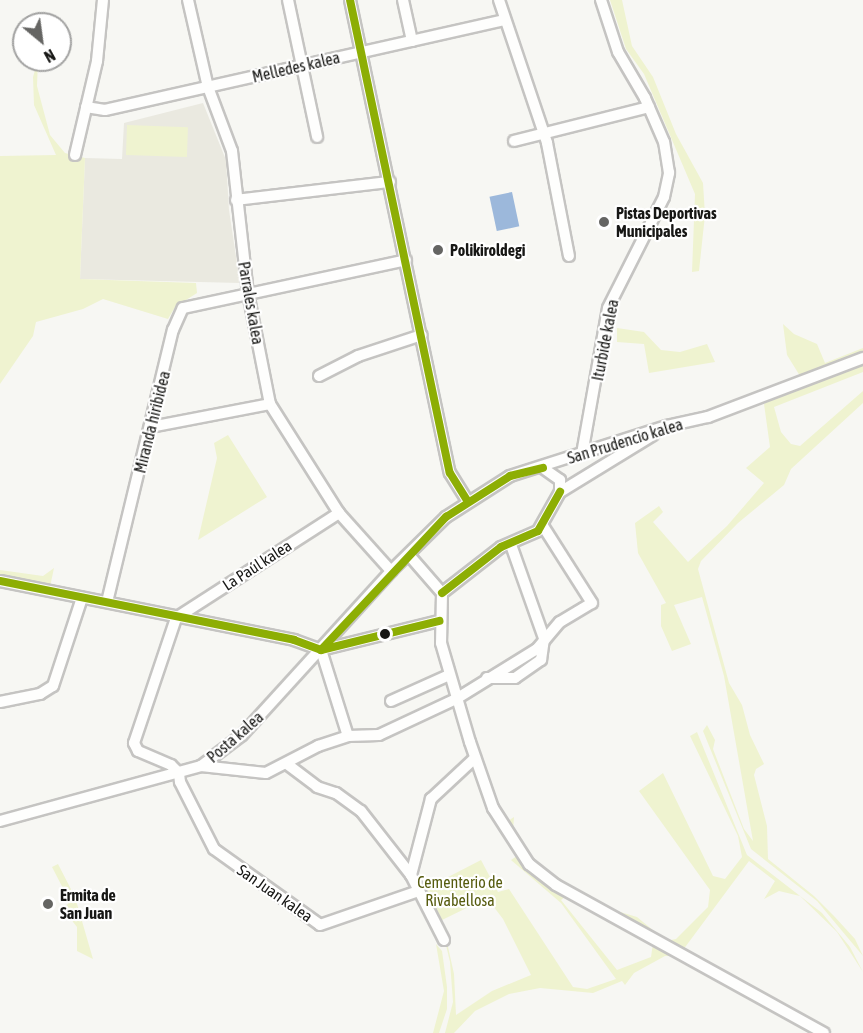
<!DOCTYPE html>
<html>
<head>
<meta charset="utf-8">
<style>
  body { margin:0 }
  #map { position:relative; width:863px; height:1033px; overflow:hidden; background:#f7f7f3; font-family:"Asap Condensed",sans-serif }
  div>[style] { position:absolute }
  .built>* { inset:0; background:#eae9e0 }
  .green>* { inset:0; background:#eff3d0; transform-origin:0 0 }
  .water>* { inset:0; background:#9cb8db; transform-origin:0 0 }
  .roads { filter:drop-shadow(2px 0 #c5c4c2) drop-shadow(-2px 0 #c5c4c2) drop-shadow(0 2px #c5c4c2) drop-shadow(0 -2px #c5c4c2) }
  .minor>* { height:10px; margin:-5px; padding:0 5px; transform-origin:5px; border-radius:5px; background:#fefefd }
  .bus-1>* { height:8px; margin:-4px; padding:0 4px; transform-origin:4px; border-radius:4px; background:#8dae04 }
  .dots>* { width:16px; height:16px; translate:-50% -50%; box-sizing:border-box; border:3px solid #fff; border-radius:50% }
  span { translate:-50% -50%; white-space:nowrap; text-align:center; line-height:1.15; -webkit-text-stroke:4.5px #fff; paint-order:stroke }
  .street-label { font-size:16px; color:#171715 }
  .poi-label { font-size:16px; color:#171715; font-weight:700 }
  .left { translate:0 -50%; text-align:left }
  .park-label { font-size:16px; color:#565b0e }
  .north { position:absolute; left:12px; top:12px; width:60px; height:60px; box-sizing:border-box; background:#fff; border:2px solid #a2a2a1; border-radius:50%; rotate:151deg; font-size:16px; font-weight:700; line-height:24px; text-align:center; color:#171715 }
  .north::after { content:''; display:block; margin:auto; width:21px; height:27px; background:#656563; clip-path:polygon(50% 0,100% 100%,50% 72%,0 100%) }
</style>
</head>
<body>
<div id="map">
  <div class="built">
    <div style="clip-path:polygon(203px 103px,226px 160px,229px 210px,240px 283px,80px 279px,85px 158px,122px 159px,124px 123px)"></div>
  </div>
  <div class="green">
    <div style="clip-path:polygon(610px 0,622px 0,632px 46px,653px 77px,676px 134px,703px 183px,705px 215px,699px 271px,692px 272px,695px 194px,644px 74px,626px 49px)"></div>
    <div style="clip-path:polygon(38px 60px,37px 86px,50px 135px,65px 153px,85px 158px,80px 279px,196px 283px,197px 293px,175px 307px,168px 319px,103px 299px,83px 309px,36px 322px,33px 336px,0 384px,0 156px,56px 155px,34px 105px,33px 77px)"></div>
    <div style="left:127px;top:125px;width:61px;height:30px;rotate:2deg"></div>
    <div style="clip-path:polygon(783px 324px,794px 334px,817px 344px,825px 363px,863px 348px,863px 353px,800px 376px,787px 355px)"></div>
    <div style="clip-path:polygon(617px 328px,644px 332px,661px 350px,680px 352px,707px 344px,715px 362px,649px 373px,644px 344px,617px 342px)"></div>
    <div style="clip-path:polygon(863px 363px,863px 372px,774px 407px,781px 432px,791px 444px,800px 446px,863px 391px,863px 403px,791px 469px,784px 485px,738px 523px,701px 561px,698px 569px,729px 683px,742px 705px,750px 735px,764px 764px,756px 769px,754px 775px,767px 826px,768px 859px,814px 896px,834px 916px,855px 939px,863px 956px,817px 901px,751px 849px,703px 731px,707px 725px,715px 740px,713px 749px,744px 829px,753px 841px,724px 676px,702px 597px,674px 605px,691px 644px,672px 651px,661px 626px,661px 605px,666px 603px,638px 553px,635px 523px,659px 506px,663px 512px,653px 522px,688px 562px,727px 526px,764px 483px,746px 468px,770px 447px,764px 404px,791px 389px)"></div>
    <div style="clip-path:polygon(228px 435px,267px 497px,198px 540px,217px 458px,214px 443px)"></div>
    <div style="clip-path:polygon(54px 568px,50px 587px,0 578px,0 570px,43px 576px)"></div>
    <div style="clip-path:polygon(697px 732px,747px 855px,822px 913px,850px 947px,863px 972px,837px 932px,800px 896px,779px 891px,764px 899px,775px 881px,749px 861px,683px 950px,573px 891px,538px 868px,505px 823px,514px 817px,513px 831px,530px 856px,556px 879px,610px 909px,637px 917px,666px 941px,676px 939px,708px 907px,710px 890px,639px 791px,663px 773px,713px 876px,725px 879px,742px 857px,738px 836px,690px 736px)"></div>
    <div style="clip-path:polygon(evenodd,517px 856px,530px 870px,567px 895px,561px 900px,617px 970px,651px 957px,653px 943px,816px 1033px,672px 956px,665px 956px,634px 973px,625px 985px,622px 981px,593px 993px,540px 988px,509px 994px,475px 1011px,454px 1033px,445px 1033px,453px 1002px,450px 962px,445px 941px,423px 890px,481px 860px,498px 892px,509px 889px,573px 987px,587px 989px,616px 979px,561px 903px,511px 860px,517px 856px,487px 898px,503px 919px,531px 975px,492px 991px,456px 1015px,454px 974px,442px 920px,487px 898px)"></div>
    <div style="clip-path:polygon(58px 864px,75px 897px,93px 959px,77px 951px,77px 927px,62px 908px,68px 904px,67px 896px,52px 867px)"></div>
    <div style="clip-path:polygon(436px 944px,442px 951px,447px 987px,447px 1009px,439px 1033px,433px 1033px,444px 991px)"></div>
  </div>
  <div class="water">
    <div style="left:512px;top:192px;width:35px;height:23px;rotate:78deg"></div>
  </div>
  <div class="roads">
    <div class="minor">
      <div style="left:188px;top:0;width:89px;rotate:77.1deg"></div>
      <div style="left:208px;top:87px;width:68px;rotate:69.4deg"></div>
      <div style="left:232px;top:151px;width:143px;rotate:83.6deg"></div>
      <div style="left:248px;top:293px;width:113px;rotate:78.8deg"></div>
      <div style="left:270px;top:404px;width:129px;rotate:57.7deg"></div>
      <div style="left:339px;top:513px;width:78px;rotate:48.1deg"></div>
      <div style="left:288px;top:0;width:140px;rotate:78deg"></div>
      <div style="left:350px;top:0;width:483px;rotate:78.1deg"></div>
      <div style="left:450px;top:473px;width:34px;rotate:58deg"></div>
      <div style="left:403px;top:0;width:42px;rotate:77.6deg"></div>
      <div style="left:499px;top:0;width:151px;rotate:71.4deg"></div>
      <div style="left:547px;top:143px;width:115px;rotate:79deg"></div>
      <div style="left:86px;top:107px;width:19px;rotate:9deg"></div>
      <div style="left:105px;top:110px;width:410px;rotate:-12.7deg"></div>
      <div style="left:514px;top:141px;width:139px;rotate:-14.1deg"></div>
      <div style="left:75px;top:155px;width:97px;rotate:-76.8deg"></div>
      <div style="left:97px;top:61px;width:61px;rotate:-84.4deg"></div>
      <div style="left:236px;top:200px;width:155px;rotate:-6.7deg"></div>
      <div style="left:319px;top:376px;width:44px;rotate:-27.1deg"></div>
      <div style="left:358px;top:356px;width:67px;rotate:-18.2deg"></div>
      <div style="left:151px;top:427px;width:121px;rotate:-10.9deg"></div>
      <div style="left:582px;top:454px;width:148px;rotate:-79.9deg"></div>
      <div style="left:608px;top:308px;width:124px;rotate:-63.2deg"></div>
      <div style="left:664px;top:197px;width:25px;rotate:-78deg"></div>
      <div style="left:669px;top:173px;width:31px;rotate:-99deg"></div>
      <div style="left:664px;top:142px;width:48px;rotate:-113.4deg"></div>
      <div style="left:645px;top:98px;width:53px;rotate:-120.4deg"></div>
      <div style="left:618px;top:52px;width:55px;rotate:-108.1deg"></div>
      <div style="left:543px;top:468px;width:21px;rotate:35deg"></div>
      <div style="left:560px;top:480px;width:12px;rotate:90deg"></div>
      <div style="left:409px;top:555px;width:50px;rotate:49deg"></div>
      <div style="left:0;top:581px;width:300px;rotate:11.3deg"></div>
      <div style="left:294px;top:640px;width:29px;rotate:20deg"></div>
      <div style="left:442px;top:593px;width:50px;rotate:91.1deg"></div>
      <div style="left:441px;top:643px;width:103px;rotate:73.7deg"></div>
      <div style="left:470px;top:742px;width:70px;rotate:70.8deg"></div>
      <div style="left:493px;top:808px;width:67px;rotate:57.3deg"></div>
      <div style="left:529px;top:864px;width:34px;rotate:38deg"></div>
      <div style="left:556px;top:885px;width:306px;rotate:28.9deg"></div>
      <div style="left:442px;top:593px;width:75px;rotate:-37.9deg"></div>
      <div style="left:501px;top:547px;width:40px;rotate:-23.4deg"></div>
      <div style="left:538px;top:531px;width:45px;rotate:-60.6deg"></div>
      <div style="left:560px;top:492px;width:109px;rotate:-31.5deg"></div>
      <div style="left:107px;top:602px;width:280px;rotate:-76.4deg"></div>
      <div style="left:173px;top:330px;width:24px;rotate:-66deg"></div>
      <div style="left:183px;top:308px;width:228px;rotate:-12.1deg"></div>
      <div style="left:321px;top:650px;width:122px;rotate:-13.8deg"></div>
      <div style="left:321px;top:650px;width:90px;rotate:72.6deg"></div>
      <div style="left:487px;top:678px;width:28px"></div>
      <div style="left:515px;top:678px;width:32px;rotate:-35deg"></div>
      <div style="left:541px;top:660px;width:22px;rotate:-82deg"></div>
      <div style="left:544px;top:638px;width:99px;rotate:-109.5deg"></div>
      <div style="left:391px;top:701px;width:64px;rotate:-24.1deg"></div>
      <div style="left:0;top:702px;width:41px;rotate:-11.3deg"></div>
      <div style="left:40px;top:694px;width:15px;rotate:-32deg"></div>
      <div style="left:53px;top:686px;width:93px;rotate:-71.8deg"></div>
      <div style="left:287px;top:764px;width:38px;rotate:37deg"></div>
      <div style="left:317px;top:787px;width:20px;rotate:18deg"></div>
      <div style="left:336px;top:793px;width:31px;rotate:36deg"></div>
      <div style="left:361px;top:811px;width:81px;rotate:52deg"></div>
      <div style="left:201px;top:766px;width:65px;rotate:6.1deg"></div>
      <div style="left:266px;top:773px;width:59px;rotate:-27.4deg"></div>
      <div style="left:318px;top:746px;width:32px;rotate:-18deg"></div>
      <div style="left:348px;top:736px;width:31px;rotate:-2deg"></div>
      <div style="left:379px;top:735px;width:85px;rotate:-25.1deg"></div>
      <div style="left:456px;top:699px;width:95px;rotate:-31.7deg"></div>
      <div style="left:537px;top:649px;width:35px;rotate:-50deg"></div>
      <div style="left:560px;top:622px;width:37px;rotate:-31deg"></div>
      <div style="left:592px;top:603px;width:91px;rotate:-122.5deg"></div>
      <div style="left:179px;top:773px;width:11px;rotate:-135deg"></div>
      <div style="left:171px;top:765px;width:36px;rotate:-157deg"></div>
      <div style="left:138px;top:751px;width:9px;rotate:-117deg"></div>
      <div style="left:134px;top:743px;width:132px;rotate:-71.4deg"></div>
      <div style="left:176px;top:618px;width:194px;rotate:-32.8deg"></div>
      <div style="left:179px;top:773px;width:9px;rotate:84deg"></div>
      <div style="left:180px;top:782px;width:75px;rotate:63.1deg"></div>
      <div style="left:214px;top:849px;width:130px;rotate:35.6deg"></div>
      <div style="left:320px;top:925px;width:105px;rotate:-19deg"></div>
      <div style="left:0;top:821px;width:208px;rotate:-15.3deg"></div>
      <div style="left:201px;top:766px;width:51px;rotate:-37.1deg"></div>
      <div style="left:242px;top:735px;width:222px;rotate:-47.7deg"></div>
      <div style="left:391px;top:571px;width:77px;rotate:-44.5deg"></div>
      <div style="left:446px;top:517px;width:76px;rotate:-32.6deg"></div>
      <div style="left:510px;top:476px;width:165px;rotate:-17.7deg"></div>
      <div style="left:667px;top:426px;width:42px;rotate:-12.4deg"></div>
      <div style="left:708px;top:417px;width:166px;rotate:-20.8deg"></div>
      <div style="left:444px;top:940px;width:73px;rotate:-116.9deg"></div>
      <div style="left:411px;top:875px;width:79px;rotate:-75.3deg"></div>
      <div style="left:431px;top:799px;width:60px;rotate:-43deg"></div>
    </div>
  </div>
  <div class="bus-1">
    <div style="left:350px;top:0;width:483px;rotate:78.1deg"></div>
    <div style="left:450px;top:473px;width:34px;rotate:58deg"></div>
    <div style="left:0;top:581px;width:300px;rotate:11.3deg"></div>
    <div style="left:294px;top:640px;width:29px;rotate:20deg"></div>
    <div style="left:442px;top:593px;width:75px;rotate:-37.9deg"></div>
    <div style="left:501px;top:547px;width:40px;rotate:-23.4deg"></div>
    <div style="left:538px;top:531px;width:45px;rotate:-60.6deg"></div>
    <div style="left:321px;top:650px;width:183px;rotate:-46.8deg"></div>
    <div style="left:446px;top:517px;width:76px;rotate:-32.6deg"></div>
    <div style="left:510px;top:476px;width:34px;rotate:-14deg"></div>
    <div style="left:321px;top:650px;width:122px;rotate:-13.8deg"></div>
  </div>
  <div class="dots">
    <div style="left:604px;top:222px;background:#656563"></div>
    <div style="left:438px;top:250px;background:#656563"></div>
    <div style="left:385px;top:634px;background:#171715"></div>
    <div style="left:48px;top:904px;background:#656563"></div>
  </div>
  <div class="street-label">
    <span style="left:296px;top:67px;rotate:-13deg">Melledes kalea</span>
    <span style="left:251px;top:303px;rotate:80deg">Parrales kalea</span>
    <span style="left:605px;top:340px;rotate:-79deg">Iturbide kalea</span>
    <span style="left:152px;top:422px;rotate:-76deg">Miranda hiribidea</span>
    <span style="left:625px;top:441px;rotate:-17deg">San Prudencio kalea</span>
    <span style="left:257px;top:565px;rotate:-33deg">La Paúl kalea</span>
    <span style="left:235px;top:737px;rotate:-41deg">Posta kalea</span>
    <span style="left:275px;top:893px;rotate:35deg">San Juan kalea</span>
  </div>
  <div class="poi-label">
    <span class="left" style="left:616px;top:222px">Pistas Deportivas<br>Municipales</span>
    <span class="left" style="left:450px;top:250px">Polikiroldegi</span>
    <span class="left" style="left:60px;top:904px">Ermita de<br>San Juan</span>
  </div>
  <div class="park-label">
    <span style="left:460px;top:891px">Cementerio de<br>Rivabellosa</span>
  </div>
  <div class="north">N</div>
</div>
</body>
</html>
